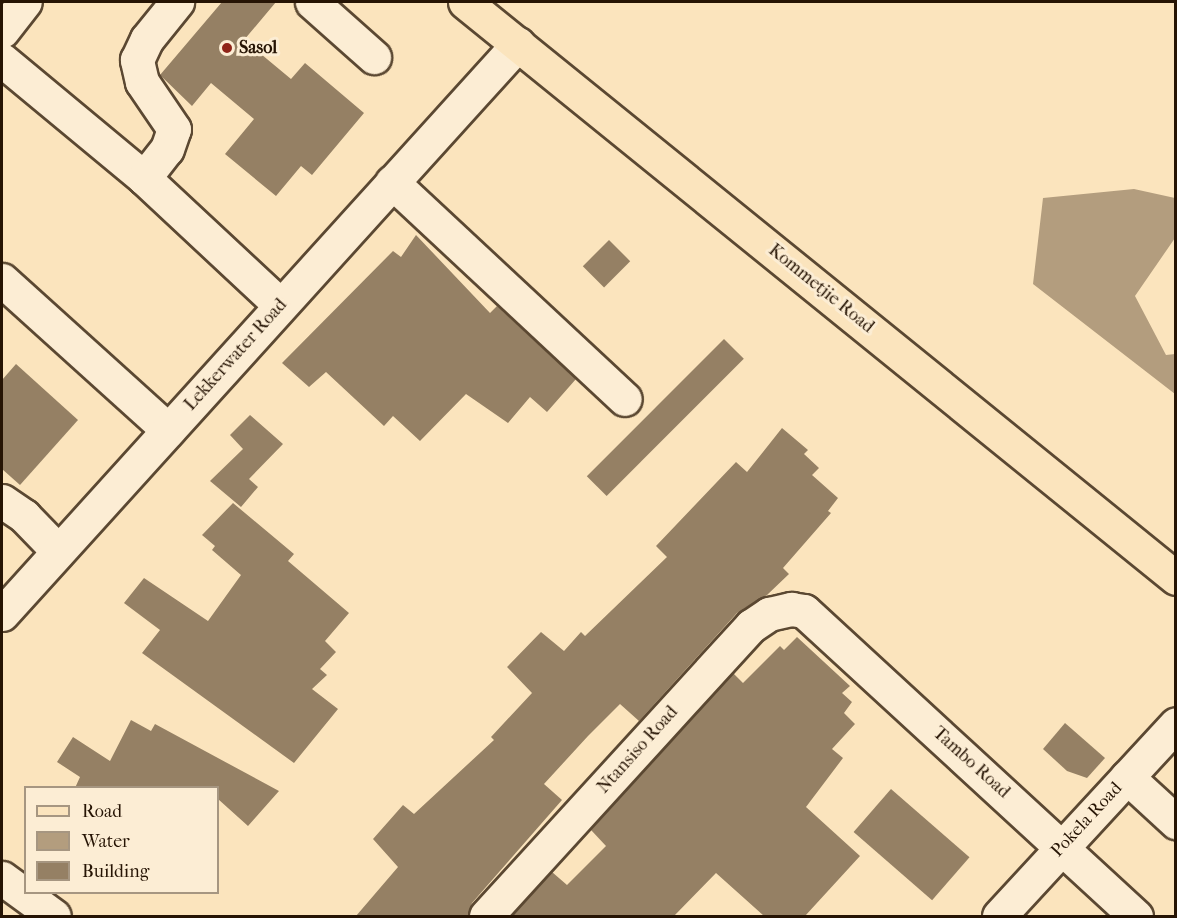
<!DOCTYPE html>
<html>
<head>
<meta charset="utf-8">
<style>
  body { margin:0 }
  #map { position:relative; width:1177px; height:918px; overflow:hidden; background:#fbe4bd; font-family:"IM FELL French Canon",serif }
  div>[style] { position:absolute }
  .water>* { inset:0; background:#b39d7e }
  .building>* { inset:0; background:#958064; transform-origin:0 0 }
  .roads { filter:drop-shadow(2px 0 #5b4832) drop-shadow(-2px 0 #5b4832) drop-shadow(0 2px #5b4832) drop-shadow(0 -2px #5b4832) }
  .minor>* { height:33px; margin:-16.5px; padding:0 16.5px; transform-origin:16.5px; border-radius:16.5px; background:#fcedd4 }
  .major>* { height:33px; margin:-16.5px; padding:0 16.5px; transform-origin:16.5px; border-radius:16.5px; background:#fbe4bd }
  .dots>* { width:16px; height:16px; translate:-50% -50%; box-sizing:border-box; border:3px solid #fcedd4; border-radius:50% }
  span { translate:-50% -50%; white-space:nowrap; text-align:center; line-height:1.15; -webkit-text-stroke:6px #fcedd4; paint-order:stroke }
  .poi-label { font-size:18px; color:#261404; font-weight:700 }
  .left { translate:0 -50%; text-align:left }
  .street-label { font-size:18px; color:#261404 }
  .frame { position:absolute; inset:0; border:3px solid #261404; pointer-events:none }
  .legend { position:absolute; left:24px; top:786px; width:195px; height:108px; box-sizing:border-box; background:#fcedd4; border:2px solid #a69681; margin:0; padding:8px 10px; list-style:none; font-size:18px; color:#261404 }
  .legend li { display:flex; align-items:center; gap:12px; height:30px }
  .legend b { width:30px; border:2px solid #a69681 }
</style>
</head>
<body>
<div id="map">
  <div class="water">
    <div style="clip-path:polygon(1134px 189px,1175px 198px,1175px 238px,1135px 296px,1166px 355px,1175px 354px,1175px 394px,1033px 284px,1043px 198px)"></div>
  </div>
  <div class="building">
    <div style="clip-path:polygon(222px 2px,276px 2px,244px 40px,291px 79px,305px 63px,364px 113px,312px 175px,301px 166px,276px 196px,225px 154px,254px 119px,211px 83px,192px 106px,160px 75px)"></div>
    <div style="clip-path:polygon(416px 235px,490px 313px,497px 306px,576px 379px,547px 412px,530px 397px,508px 423px,466px 394px,420px 441px,393px 416px,384px 426px,326px 372px,309px 387px,282px 363px,393px 251px,401px 257px)"></div>
    <div style="left:609px;top:240px;width:30px;height:37px;rotate:45deg"></div>
    <div style="left:724px;top:339px;width:28px;height:194px;rotate:45deg"></div>
    <div style="clip-path:polygon(16px 364px,78px 420px,20px 485px,2px 469px,2px 380px)"></div>
    <div style="clip-path:polygon(250px 415px,283px 444px,249px 479px,258px 487px,241px 507px,210px 481px,243px 449px,230px 435px)"></div>
    <div style="clip-path:polygon(782px 428px,808px 450px,804px 454px,819px 468px,812px 475px,838px 498px,828px 511px,831px 513px,783px 568px,789px 574px,767px 595px,737px 613px,639px 721px,620px 704px,588px 736px,544px 784px,562px 800px,472px 903px,468px 916px,356px 916px,398px 867px,373px 839px,403px 805px,414px 814px,494px 740px,491px 737px,532px 693px,507px 667px,541px 632px,564px 651px,581px 632px,585px 636px,667px 557px,656px 546px,736px 462px,747px 472px)"></div>
    <div style="clip-path:polygon(233px 503px,294px 554px,288px 561px,349px 613px,325px 641px,336px 652px,320px 669px,327px 675px,312px 689px,338px 709px,294px 763px,142px 653px,160px 630px,124px 603px,144px 578px,208px 621px,241px 575px,212px 550px,215px 546px,202px 535px)"></div>
    <div style="clip-path:polygon(797px 637px,850px 686px,842px 693px,852px 702px,844px 713px,855px 724px,832px 749px,843px 758px,806px 807px,860px 856px,805px 916px,764px 916px,716px 873px,674px 916px,511px 916px,552px 872px,567px 885px,606px 846px,591px 830px,733px 673px,743px 683px,780px 646px,784px 650px)"></div>
    <div style="clip-path:polygon(131px 720px,151px 731px,155px 724px,279px 791px,248px 826px,218px 799px,218px 788px,75px 788px,80px 777px,57px 762px,73px 737px,110px 761px)"></div>
    <div style="clip-path:polygon(1065px 723px,1105px 758px,1087px 778px,1067px 771px,1043px 749px)"></div>
    <div style="left:891px;top:789px;width:104px;height:57px;rotate:41deg"></div>
  </div>
  <div class="roads">
    <div class="minor">
      <div style="left:312px;top:2px;width:83px;rotate:41.6deg"></div>
      <div style="left:2px;top:31px;width:37px;rotate:-52deg"></div>
      <div style="left:2px;top:60px;width:185px;rotate:39.7deg"></div>
      <div style="left:144px;top:178px;width:186px;rotate:43deg"></div>
      <div style="left:144px;top:178px;width:37px;rotate:-52deg"></div>
      <div style="left:167px;top:149px;width:21px;rotate:-71deg"></div>
      <div style="left:174px;top:129px;width:57px;rotate:-124.2deg"></div>
      <div style="left:142px;top:82px;width:23px;rotate:-103deg"></div>
      <div style="left:137px;top:60px;width:23px;rotate:-65deg"></div>
      <div style="left:147px;top:39px;width:48px;rotate:-51deg"></div>
      <div style="left:392px;top:182px;width:318px;rotate:43deg"></div>
      <div style="left:2px;top:280px;width:224px;rotate:42.1deg"></div>
      <div style="left:2px;top:501px;width:27px;rotate:34deg"></div>
      <div style="left:24px;top:516px;width:49px;rotate:45.8deg"></div>
      <div style="left:2px;top:614px;width:769px;rotate:-47.85deg"></div>
      <div style="left:1127px;top:777px;width:67px;rotate:42.6deg"></div>
      <div style="left:2px;top:878px;width:64px;rotate:36.2deg"></div>
      <div style="left:486px;top:916px;width:393px;rotate:-47.6deg"></div>
      <div style="left:751px;top:626px;width:22px;rotate:-34deg"></div>
      <div style="left:769px;top:614px;width:23px;rotate:-13deg"></div>
      <div style="left:791px;top:609px;width:13px;rotate:9deg"></div>
      <div style="left:804px;top:611px;width:451px;rotate:42.6deg"></div>
      <div style="left:999px;top:916px;width:261px;rotate:-47.3deg"></div>
    </div>
    <div class="major">
      <div style="left:465px;top:2px;width:915px;rotate:39.01deg"></div>
    </div>
  </div>
  <div class="dots">
    <div style="left:227px;top:48px;background:#8f2418"></div>
  </div>
  <div class="poi-label">
    <span class="left" style="left:239px;top:48px">Sasol</span>
  </div>
  <div class="street-label">
    <span style="left:821px;top:289px;rotate:39deg">Kommetjie Road</span>
    <span style="left:236px;top:355px;rotate:-48deg">Lekkerwater Road</span>
    <span style="left:638px;top:750px;rotate:-48deg">Ntansiso Road</span>
    <span style="left:971px;top:763px;rotate:42deg">Tambo Road</span>
    <span style="left:1087px;top:820px;rotate:-47deg">Pokela Road</span>
  </div>
  <div class="frame"></div>
  <ul class="legend">
  <li><b style="height:8px;background:#fbe4bd"></b>Road</li>
  <li><b style="height:16px;background:#b39d7e"></b>Water</li>
  <li><b style="height:16px;background:#958064"></b>Building</li>
  </ul>
</div>
</body>
</html>
